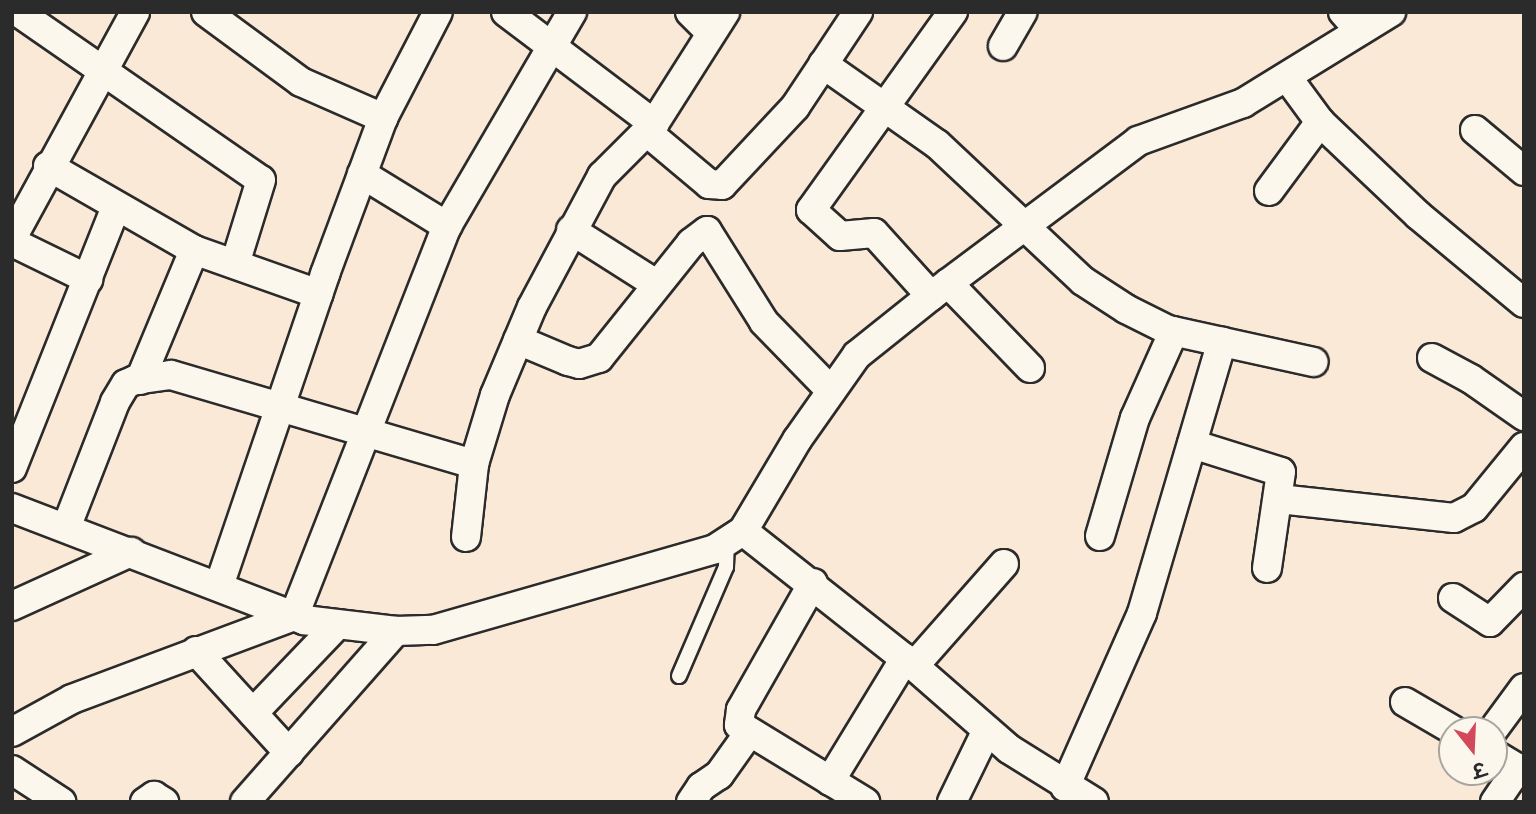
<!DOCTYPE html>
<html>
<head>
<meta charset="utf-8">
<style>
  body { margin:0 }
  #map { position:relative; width:1536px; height:814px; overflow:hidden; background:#fbe9d8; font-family:Sriracha,"Playpen Sans Deva",sans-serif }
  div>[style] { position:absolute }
  .roads { filter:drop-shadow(2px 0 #2b2b2b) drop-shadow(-2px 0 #2b2b2b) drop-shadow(0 2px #2b2b2b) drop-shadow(0 -2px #2b2b2b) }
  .lane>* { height:14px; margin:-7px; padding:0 7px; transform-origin:7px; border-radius:7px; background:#fbf7ec }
  .street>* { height:28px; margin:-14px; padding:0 14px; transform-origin:14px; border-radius:14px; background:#fbf7ec }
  span { translate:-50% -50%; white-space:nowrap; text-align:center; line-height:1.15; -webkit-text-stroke:6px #fbf7ec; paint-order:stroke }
  .frame { position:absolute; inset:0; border:14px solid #2b2b2b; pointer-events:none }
  .north { position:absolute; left:1438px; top:716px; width:70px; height:70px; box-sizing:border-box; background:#fbf7ec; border:2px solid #a8a59f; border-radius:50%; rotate:162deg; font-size:19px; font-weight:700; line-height:28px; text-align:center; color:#2b2b2b }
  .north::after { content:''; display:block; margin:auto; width:24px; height:32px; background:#d1495b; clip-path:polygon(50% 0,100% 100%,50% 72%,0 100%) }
</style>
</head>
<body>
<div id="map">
  <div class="roads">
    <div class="lane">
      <div style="left:679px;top:676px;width:119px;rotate:-66.7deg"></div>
      <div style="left:726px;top:567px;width:26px;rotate:-88deg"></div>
    </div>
    <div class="street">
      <div style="left:18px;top:12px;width:295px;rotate:34.7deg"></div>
      <div style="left:261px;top:180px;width:88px;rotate:107.2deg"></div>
      <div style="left:206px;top:12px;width:118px;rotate:36.4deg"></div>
      <div style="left:301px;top:82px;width:90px;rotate:23.7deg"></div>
      <div style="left:383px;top:118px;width:119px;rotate:-62.6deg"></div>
      <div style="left:506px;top:12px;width:186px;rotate:37.1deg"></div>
      <div style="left:690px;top:12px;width:27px;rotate:45deg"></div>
      <div style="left:1343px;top:12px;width:25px;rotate:48deg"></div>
      <div style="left:1003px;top:46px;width:39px;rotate:-60deg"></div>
      <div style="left:823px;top:64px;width:139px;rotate:35.1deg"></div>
      <div style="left:937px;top:144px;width:200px;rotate:43.2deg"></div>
      <div style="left:1083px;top:281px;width:51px;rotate:33.1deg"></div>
      <div style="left:1126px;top:309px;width:47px;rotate:26.6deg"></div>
      <div style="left:1168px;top:330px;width:149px;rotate:12.4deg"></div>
      <div style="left:1287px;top:77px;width:56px;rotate:53.7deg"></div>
      <div style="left:1320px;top:122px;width:135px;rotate:43.5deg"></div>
      <div style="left:1418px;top:215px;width:138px;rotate:39.7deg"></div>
      <div style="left:1475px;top:130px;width:64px;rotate:39.9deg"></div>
      <div style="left:647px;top:132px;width:81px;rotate:40deg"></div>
      <div style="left:709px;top:184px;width:13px;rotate:4deg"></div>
      <div style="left:722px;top:185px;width:107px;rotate:-46.9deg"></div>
      <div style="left:795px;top:107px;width:114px;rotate:-56.4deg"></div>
      <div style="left:48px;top:166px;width:168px;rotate:29.9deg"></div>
      <div style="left:194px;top:250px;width:132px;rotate:19.5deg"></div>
      <div style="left:362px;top:174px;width:100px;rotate:31.5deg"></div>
      <div style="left:1269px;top:191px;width:86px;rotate:-53.5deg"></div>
      <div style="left:571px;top:230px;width:101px;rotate:32.4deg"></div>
      <div style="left:12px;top:238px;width:257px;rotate:-61.4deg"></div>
      <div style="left:12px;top:242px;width:85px;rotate:26deg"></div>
      <div style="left:948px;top:283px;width:118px;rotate:46deg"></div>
      <div style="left:931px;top:296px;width:85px;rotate:-132.1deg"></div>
      <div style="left:874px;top:233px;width:34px;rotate:175deg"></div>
      <div style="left:840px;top:236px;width:39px;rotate:-138deg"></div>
      <div style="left:811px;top:210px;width:244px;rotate:-54.4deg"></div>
      <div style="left:518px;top:340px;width:54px;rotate:22.8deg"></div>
      <div style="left:568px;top:361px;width:11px;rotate:15deg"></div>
      <div style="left:579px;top:364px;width:21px;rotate:-17deg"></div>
      <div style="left:599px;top:358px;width:147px;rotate:-51.3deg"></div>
      <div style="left:691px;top:243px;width:20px;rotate:-37deg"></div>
      <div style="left:707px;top:231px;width:107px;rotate:57.9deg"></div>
      <div style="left:764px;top:322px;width:96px;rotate:45.8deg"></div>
      <div style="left:1432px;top:358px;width:44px;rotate:28.3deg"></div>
      <div style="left:1471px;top:379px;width:65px;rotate:34.9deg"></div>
      <div style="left:140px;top:380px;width:141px;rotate:-67.4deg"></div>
      <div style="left:1192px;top:444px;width:93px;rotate:17.5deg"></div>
      <div style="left:1281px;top:472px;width:97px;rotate:98.3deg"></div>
      <div style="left:12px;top:468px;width:281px;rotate:-68.3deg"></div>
      <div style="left:1279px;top:499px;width:176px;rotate:6.2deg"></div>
      <div style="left:1454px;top:518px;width:22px;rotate:-27deg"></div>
      <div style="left:1474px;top:508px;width:79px;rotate:-50.7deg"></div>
      <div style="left:12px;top:508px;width:313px;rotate:21deg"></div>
      <div style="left:304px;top:620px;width:93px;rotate:6.8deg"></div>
      <div style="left:396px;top:631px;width:37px;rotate:-2deg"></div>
      <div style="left:433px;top:630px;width:293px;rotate:-16deg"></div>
      <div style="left:715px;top:549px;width:33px;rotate:-33deg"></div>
      <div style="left:743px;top:531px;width:106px;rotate:-59.3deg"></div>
      <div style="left:797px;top:440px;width:104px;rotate:-54.8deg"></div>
      <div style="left:857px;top:355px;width:95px;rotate:-38.6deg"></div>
      <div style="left:931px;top:296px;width:259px;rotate:-36.8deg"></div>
      <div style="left:1138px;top:141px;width:112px;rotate:-19.9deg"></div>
      <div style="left:1243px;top:103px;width:174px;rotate:-31.6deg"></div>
      <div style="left:66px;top:528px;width:135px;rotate:-68.7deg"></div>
      <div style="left:115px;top:402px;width:21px;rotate:-59deg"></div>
      <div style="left:126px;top:384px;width:10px;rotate:-24deg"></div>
      <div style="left:135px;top:380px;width:36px;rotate:-8deg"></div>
      <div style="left:171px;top:375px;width:316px;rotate:16.4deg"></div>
      <div style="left:743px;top:531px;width:218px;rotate:38.3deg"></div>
      <div style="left:914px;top:666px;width:126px;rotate:41.1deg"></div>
      <div style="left:1009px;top:749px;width:100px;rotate:31.9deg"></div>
      <div style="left:1100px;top:536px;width:123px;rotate:-73.5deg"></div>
      <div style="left:1135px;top:418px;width:95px;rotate:-65.9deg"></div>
      <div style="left:466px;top:537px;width:73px;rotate:-83.7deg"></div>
      <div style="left:474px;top:464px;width:72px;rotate:-73.1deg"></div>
      <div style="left:495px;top:395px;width:95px;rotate:-67.2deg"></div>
      <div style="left:532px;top:307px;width:149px;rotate:-61.9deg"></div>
      <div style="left:602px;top:176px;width:74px;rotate:-45deg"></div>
      <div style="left:654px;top:124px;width:133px;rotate:-57.6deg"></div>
      <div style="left:813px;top:583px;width:146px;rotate:119.6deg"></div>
      <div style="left:741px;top:710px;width:15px;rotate:98deg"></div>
      <div style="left:739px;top:725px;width:148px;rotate:31.4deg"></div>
      <div style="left:219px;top:586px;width:330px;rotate:-71.2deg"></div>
      <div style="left:325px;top:274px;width:166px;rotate:-69.6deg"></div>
      <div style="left:1453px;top:598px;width:44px;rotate:33deg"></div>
      <div style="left:1490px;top:622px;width:49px;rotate:-45.8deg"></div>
      <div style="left:12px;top:606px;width:131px;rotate:-24.4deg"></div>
      <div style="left:196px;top:651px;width:138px;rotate:47.6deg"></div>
      <div style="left:914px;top:666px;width:136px;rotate:-48.6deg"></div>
      <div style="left:1405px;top:702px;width:56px;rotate:30.3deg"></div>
      <div style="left:253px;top:713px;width:122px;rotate:-46.3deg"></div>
      <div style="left:1493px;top:730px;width:52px;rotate:-53.6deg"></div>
      <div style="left:12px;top:732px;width:68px;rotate:-28.8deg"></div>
      <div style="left:72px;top:699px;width:237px;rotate:-20.5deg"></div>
      <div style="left:294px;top:616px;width:419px;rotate:-68.6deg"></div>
      <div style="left:447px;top:226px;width:248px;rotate:-59.7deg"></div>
      <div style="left:1494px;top:754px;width:35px;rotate:31deg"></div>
      <div style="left:12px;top:770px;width:59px;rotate:33.1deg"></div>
      <div style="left:830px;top:781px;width:144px;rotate:-58.6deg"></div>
      <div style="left:1065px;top:787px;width:190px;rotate:-66.1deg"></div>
      <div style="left:1142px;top:613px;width:283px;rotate:-73.6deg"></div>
      <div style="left:145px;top:802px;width:11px;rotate:-34deg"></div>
      <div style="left:154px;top:796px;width:12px;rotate:31deg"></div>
      <div style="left:245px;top:802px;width:228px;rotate:-48.6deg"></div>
      <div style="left:691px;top:802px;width:18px;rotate:-56deg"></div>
      <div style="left:701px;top:787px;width:22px;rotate:-34deg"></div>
      <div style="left:719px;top:775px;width:52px;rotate:-54.5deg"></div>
      <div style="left:952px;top:802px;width:80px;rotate:-64.1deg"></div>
      <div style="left:1495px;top:802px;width:41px;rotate:-55.9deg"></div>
    </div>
  </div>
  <div class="frame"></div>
  <div class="north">उ</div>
</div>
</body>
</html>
